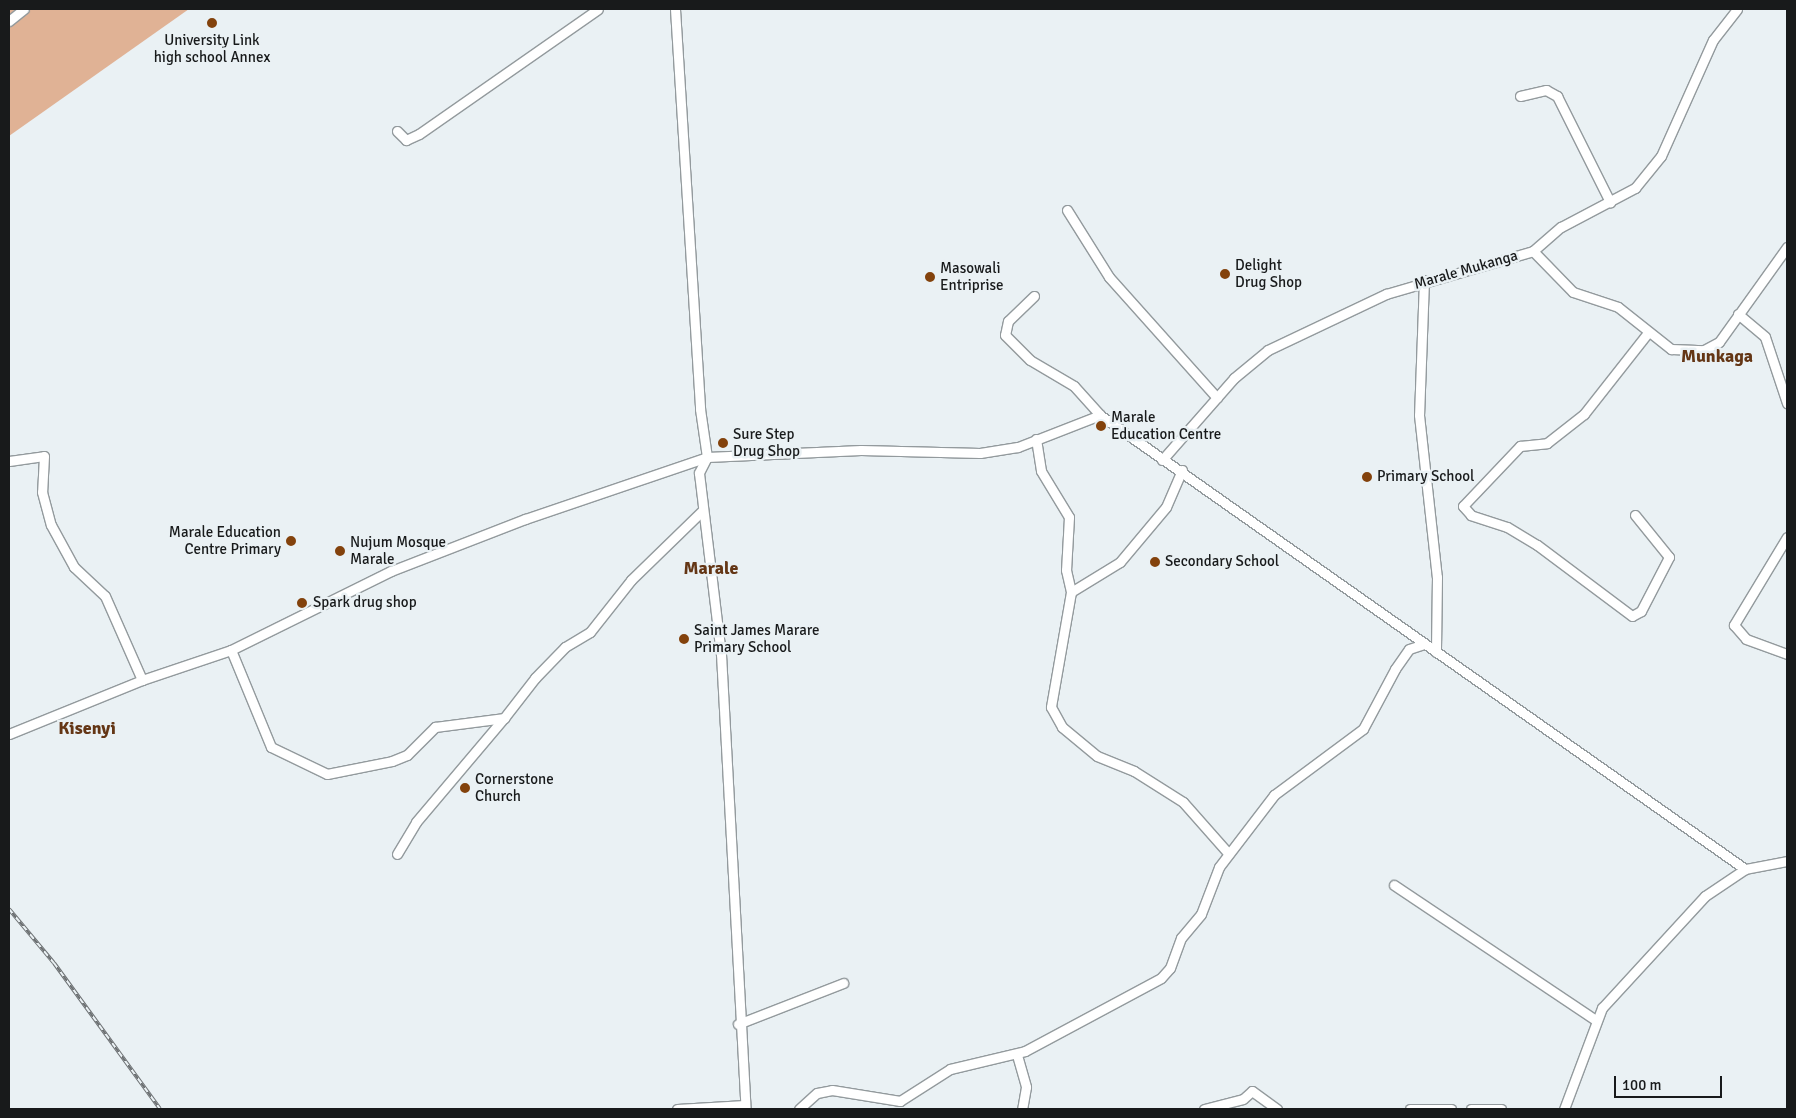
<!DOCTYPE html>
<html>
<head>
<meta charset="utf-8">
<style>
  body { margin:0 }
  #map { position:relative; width:1796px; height:1118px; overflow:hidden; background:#eaf1f4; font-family:Signika,sans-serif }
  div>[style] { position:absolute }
  .forest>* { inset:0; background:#e0b295 }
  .roads { filter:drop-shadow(1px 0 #939a9d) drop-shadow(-1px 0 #939a9d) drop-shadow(0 1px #939a9d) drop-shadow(0 -1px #939a9d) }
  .street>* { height:9px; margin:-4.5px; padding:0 4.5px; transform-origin:4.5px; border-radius:4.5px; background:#fff }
  .rail>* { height:4px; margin-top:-2px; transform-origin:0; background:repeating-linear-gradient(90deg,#eaf1f4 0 5.5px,#6c7072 0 11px); box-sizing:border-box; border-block:1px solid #6c7072 }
  .dots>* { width:14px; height:14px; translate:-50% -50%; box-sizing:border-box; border:2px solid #eaf1f4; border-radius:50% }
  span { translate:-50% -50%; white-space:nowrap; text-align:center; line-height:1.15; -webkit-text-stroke:5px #eaf1f4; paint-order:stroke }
  .poi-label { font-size:15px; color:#181a1b }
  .left { translate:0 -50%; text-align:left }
  .right { translate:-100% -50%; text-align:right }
  .street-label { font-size:15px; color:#181a1b }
  .quarter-label { font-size:18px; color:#643615; font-weight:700 }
  .frame { position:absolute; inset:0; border:10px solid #181a1b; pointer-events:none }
  .scale { position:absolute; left:1614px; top:1076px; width:108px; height:22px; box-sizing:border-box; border:2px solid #181a1b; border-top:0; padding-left:6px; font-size:15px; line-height:18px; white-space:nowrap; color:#181a1b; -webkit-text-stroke:4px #eaf1f4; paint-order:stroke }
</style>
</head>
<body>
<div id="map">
  <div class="forest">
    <div style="clip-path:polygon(9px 9px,189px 9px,9px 136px)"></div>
  </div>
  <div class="roads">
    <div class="street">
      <div style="left:675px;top:9px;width:401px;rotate:86.4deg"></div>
      <div style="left:700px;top:409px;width:49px;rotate:81.7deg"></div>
      <div style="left:707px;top:457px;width:18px;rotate:117deg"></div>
      <div style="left:699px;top:473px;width:182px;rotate:83.1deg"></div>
      <div style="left:721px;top:654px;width:456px;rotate:86.9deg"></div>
      <div style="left:9px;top:21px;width:19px;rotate:-39deg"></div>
      <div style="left:1520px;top:96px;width:27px;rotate:-13deg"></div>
      <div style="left:1546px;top:90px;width:13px;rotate:29deg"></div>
      <div style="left:1557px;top:96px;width:119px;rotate:63.4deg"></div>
      <div style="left:397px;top:131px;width:13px;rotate:45deg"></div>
      <div style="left:406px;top:140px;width:14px;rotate:-25deg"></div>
      <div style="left:419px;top:134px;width:218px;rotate:-34.9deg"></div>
      <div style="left:1067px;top:210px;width:79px;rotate:57.9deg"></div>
      <div style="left:1109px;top:277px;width:162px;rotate:48.2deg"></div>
      <div style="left:1533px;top:251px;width:57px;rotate:45.7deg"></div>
      <div style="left:1573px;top:292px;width:47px;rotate:18.4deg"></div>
      <div style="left:1618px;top:307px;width:68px;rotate:38.4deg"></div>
      <div style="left:1671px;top:349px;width:33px;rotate:2deg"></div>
      <div style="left:1704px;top:350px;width:17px;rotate:-28deg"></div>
      <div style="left:1719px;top:342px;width:117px;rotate:-54.4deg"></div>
      <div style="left:1424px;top:280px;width:135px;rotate:92.1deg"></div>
      <div style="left:1419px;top:415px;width:163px;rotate:83.7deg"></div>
      <div style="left:1437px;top:577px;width:75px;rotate:90.8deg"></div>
      <div style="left:1034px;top:296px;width:36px;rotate:136deg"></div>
      <div style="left:1008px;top:321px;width:14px;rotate:102deg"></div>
      <div style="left:1005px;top:335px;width:35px;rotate:45deg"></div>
      <div style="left:1030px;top:360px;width:51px;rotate:30.6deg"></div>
      <div style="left:1074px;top:386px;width:39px;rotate:48deg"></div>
      <div style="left:1738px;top:314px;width:35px;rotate:40deg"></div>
      <div style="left:1765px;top:337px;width:70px;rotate:71.6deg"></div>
      <div style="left:1036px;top:439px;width:32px;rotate:81deg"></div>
      <div style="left:1041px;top:471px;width:54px;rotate:58.7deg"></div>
      <div style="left:1069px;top:517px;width:53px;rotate:93.2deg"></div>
      <div style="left:1066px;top:570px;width:23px;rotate:77deg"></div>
      <div style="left:1162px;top:460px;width:109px;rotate:-48.7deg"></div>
      <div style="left:1234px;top:378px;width:44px;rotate:-39.5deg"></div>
      <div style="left:1268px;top:350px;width:131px;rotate:-25.4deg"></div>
      <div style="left:1386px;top:294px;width:153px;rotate:-16.3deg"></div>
      <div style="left:1533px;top:251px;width:37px;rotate:-41deg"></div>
      <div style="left:1561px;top:227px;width:84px;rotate:-27.8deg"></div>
      <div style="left:1635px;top:188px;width:41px;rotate:-50.9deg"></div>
      <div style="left:1661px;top:156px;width:127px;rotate:-65.9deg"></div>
      <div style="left:1713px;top:40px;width:39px;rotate:-52deg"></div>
      <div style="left:9px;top:461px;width:35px;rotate:-8deg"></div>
      <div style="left:44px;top:456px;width:36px;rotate:93deg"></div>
      <div style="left:42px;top:492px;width:34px;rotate:75deg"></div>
      <div style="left:51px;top:525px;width:48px;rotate:61.3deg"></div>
      <div style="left:74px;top:567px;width:42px;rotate:43.1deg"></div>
      <div style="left:105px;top:596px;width:92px;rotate:66.2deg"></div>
      <div style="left:1182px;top:470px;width:40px;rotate:113.4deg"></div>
      <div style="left:1166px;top:507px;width:72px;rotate:129.9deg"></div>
      <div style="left:1120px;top:562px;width:57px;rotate:148.5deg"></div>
      <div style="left:1071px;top:592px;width:117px;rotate:99.9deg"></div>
      <div style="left:1051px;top:707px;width:23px;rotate:61deg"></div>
      <div style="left:1062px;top:727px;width:45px;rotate:39.6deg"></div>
      <div style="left:1097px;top:756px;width:40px;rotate:22deg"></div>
      <div style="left:1134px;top:771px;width:58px;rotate:32.3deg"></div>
      <div style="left:1183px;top:802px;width:69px;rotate:48.5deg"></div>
      <div style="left:1635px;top:515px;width:54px;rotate:51deg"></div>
      <div style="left:1669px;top:557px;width:61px;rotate:117.4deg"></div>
      <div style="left:1641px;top:611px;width:10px;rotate:151deg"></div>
      <div style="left:1632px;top:616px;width:119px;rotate:-143.2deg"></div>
      <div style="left:1537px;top:545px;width:35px;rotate:-149deg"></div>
      <div style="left:1507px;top:527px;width:38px;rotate:-162deg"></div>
      <div style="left:1471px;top:515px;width:12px;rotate:-132deg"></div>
      <div style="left:1463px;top:506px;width:83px;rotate:-46.5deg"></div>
      <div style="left:1520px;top:446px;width:27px;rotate:-6deg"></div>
      <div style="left:1547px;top:443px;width:47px;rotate:-38.1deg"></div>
      <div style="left:1584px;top:414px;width:102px;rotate:-51.8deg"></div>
      <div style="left:1787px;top:537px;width:103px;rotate:121.1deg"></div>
      <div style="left:1734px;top:625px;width:18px;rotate:49deg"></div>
      <div style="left:1746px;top:639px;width:44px;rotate:20.1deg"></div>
      <div style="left:231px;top:650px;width:105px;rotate:67.6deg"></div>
      <div style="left:271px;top:747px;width:62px;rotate:25.7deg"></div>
      <div style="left:327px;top:774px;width:66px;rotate:-11.3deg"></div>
      <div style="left:392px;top:761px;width:16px;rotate:-22deg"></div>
      <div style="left:407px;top:755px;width:40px;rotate:-45deg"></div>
      <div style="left:435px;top:727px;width:70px;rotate:-7.4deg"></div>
      <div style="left:504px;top:718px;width:51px;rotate:-52.2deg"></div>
      <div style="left:535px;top:678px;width:43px;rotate:-45.9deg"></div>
      <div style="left:565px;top:647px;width:29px;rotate:-31deg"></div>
      <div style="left:590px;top:632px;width:66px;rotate:-51.7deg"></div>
      <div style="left:631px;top:580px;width:99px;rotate:-44.2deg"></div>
      <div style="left:9px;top:734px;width:144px;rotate:-22.1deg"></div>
      <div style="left:142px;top:680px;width:94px;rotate:-18.6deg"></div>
      <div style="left:231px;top:650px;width:178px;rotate:-26.3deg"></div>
      <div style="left:391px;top:571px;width:144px;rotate:-21.2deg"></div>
      <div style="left:525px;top:519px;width:192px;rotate:-18.8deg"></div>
      <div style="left:707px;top:457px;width:154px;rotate:-2.6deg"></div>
      <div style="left:861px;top:450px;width:119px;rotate:1.4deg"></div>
      <div style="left:980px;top:453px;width:38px;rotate:-9deg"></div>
      <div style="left:1018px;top:447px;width:88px;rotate:-21.3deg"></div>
      <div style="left:1100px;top:415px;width:789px;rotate:35.14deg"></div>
      <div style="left:1745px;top:869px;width:43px;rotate:-10.8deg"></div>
      <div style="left:397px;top:854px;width:37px;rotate:-59deg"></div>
      <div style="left:416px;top:822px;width:136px;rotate:-49.8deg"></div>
      <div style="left:1394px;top:885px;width:243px;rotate:33.8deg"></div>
      <div style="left:738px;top:1024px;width:113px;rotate:-21.3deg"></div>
      <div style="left:1017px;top:1055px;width:33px;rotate:74deg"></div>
      <div style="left:1026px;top:1087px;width:22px;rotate:100deg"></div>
      <div style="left:677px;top:1109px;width:68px;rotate:-3.4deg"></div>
      <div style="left:799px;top:1109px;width:24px;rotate:-42deg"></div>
      <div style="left:817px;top:1093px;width:15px;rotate:-11deg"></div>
      <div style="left:832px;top:1090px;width:69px;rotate:9.2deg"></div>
      <div style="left:900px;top:1101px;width:59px;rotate:-32.6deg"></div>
      <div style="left:950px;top:1069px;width:77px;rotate:-13.5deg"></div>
      <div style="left:1025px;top:1051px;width:154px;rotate:-28.2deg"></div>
      <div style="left:1161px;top:978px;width:13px;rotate:-48deg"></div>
      <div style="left:1170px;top:968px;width:32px;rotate:-70deg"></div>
      <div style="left:1181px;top:938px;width:31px;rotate:-50deg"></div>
      <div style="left:1201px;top:914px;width:50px;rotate:-69deg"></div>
      <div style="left:1219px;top:867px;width:91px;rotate:-52.6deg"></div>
      <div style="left:1274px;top:795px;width:111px;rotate:-36.6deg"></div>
      <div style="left:1363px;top:729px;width:68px;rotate:-61.9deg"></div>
      <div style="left:1395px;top:669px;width:24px;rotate:-55deg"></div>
      <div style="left:1409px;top:649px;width:16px;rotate:-18deg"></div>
      <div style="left:1204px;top:1109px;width:40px;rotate:-14.4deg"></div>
      <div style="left:1243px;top:1099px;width:12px;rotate:-42deg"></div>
      <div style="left:1252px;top:1091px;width:31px;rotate:36deg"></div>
      <div style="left:1410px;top:1109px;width:41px"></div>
      <div style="left:1471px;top:1109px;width:30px"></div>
      <div style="left:1564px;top:1109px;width:108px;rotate:-69.4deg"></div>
      <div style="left:1602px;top:1008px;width:152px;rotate:-47.4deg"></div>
      <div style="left:1705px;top:896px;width:48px;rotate:-34deg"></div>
    </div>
  </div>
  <div class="rail">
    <div style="left:9px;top:909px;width:70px;rotate:50.2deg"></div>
    <div style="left:54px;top:963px;width:180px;rotate:54deg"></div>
  </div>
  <div class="dots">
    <div style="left:212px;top:23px;background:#83420c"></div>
    <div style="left:1225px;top:274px;background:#83420c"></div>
    <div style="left:930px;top:277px;background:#83420c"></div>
    <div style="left:1101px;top:426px;background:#83420c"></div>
    <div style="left:723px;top:443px;background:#83420c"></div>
    <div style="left:1367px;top:477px;background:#83420c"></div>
    <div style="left:291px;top:541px;background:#83420c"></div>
    <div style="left:340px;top:551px;background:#83420c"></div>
    <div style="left:1155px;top:562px;background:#83420c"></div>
    <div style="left:302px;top:603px;background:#83420c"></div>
    <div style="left:684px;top:639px;background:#83420c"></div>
    <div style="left:465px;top:788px;background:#83420c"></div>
  </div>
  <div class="poi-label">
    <span style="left:212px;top:49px">University Link<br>high school Annex</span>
    <span class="left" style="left:1235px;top:274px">Delight<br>Drug Shop</span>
    <span class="left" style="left:940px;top:277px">Masowali<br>Entriprise</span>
    <span class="left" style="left:1111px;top:426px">Marale<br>Education Centre</span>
    <span class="left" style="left:733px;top:443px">Sure Step<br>Drug Shop</span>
    <span class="left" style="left:1377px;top:477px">Primary School</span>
    <span class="right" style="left:281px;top:541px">Marale Education<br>Centre Primary</span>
    <span class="left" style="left:350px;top:551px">Nujum Mosque<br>Marale</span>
    <span class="left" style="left:1165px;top:562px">Secondary School</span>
    <span class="left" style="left:313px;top:603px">Spark drug shop</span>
    <span class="left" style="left:694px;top:639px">Saint James Marare<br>Primary School</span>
    <span class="left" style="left:475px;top:788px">Cornerstone<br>Church</span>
  </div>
  <div class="street-label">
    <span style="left:1466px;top:270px;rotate:-16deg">Marale Mukanga</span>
  </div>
  <div class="quarter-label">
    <span style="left:1717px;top:356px">Munkaga</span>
    <span style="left:711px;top:568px">Marale</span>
    <span style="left:87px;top:728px">Kisenyi</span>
  </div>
  <div class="frame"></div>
  <div class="scale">100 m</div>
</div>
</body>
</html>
